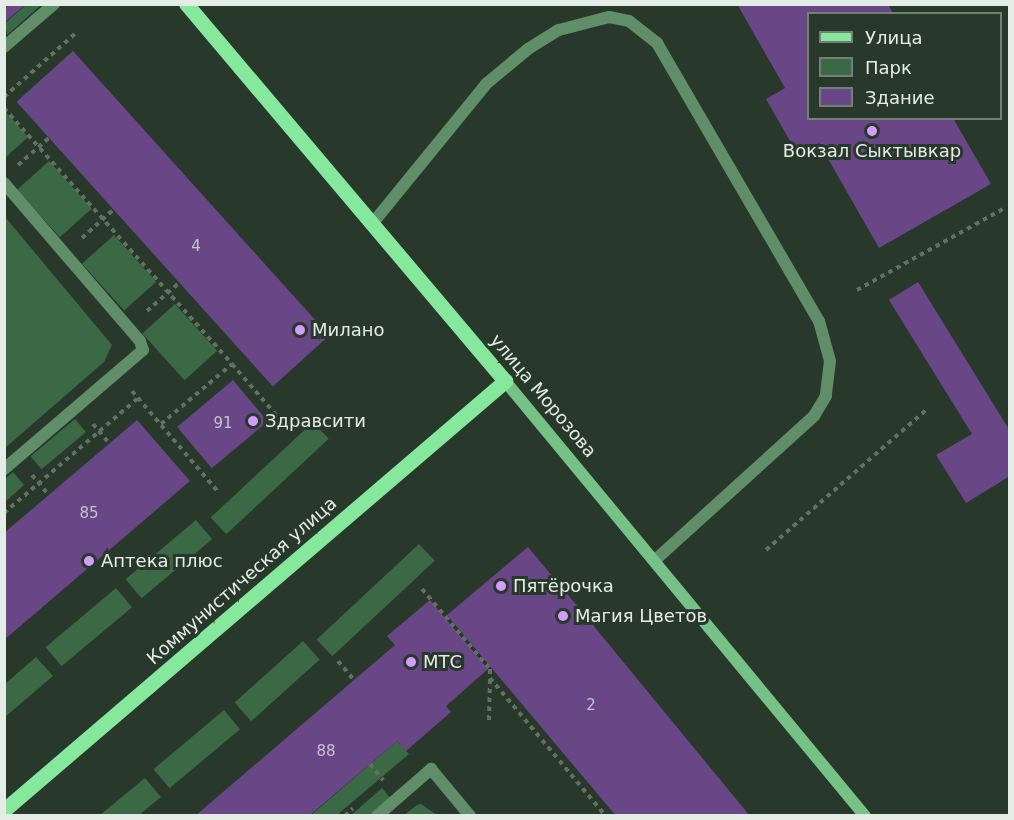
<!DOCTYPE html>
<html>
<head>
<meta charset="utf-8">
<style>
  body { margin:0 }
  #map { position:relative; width:1014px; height:820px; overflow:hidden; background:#28382b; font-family:"DejaVu Sans",sans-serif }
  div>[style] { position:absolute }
  .green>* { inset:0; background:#3b6845; transform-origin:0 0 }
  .building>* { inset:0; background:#694685; transform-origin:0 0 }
  .path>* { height:4px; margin-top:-2px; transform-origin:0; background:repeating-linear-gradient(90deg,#627064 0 4.5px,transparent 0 9px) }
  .service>* { height:12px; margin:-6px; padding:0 6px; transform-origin:6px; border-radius:6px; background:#5f8e69 }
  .secondary>* { height:12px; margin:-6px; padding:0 6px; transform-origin:6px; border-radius:6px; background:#75c186 }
  .primary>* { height:15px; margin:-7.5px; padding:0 7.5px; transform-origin:7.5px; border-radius:7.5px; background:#85e89c }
  .dots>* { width:16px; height:16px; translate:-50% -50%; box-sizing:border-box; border:3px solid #28382b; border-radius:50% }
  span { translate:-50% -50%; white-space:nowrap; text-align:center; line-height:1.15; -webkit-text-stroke:6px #28382b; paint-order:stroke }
  .number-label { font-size:15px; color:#c5c3cd }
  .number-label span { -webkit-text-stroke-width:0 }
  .poi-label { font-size:18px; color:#e4ede5 }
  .left { translate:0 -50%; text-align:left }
  .street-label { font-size:18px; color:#e4ede5 }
  .frame { position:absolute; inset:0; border:6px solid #e4ede5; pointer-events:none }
  .legend { position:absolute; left:807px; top:12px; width:195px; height:108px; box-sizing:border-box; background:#28382b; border:2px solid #738075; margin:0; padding:8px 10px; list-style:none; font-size:18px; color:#e4ede5 }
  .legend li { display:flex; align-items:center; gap:12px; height:30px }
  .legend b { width:30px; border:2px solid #738075 }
</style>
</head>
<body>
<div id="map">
  <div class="green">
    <div style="clip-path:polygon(26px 5px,41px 5px,7px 35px,5px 23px)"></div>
    <div style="clip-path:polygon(5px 111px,28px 137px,5px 158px,4px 111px)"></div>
    <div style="left:49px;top:161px;width:64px;height:43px;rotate:48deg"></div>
    <div style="clip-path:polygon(6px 218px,112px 345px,104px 362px,5px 448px)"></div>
    <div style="left:114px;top:235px;width:63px;height:43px;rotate:48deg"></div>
    <div style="left:175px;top:304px;width:63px;height:44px;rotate:48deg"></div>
    <div style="left:75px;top:419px;width:17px;height:58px;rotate:50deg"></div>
    <div style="left:313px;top:422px;width:23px;height:140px;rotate:47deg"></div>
    <div style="clip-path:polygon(13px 472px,24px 485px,5px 502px,5px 479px)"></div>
    <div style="left:196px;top:520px;width:25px;height:92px;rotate:50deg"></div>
    <div style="left:419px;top:544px;width:23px;height:140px;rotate:47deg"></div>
    <div style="left:116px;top:588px;width:25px;height:92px;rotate:50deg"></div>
    <div style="left:303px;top:641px;width:25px;height:92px;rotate:48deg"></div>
    <div style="clip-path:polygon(36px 657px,53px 676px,5px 717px,5px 684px)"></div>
    <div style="left:224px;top:710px;width:25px;height:92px;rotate:50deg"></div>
    <div style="clip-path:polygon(397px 741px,409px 754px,337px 815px,310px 816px)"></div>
    <div style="clip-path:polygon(145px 778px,161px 797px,139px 815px,100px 815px)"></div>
    <div style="clip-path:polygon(382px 788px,390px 798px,370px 815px,350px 816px)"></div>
    <div style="clip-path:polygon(421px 804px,437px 815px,404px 815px,417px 805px)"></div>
  </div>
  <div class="building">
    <div style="clip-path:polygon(4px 4px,26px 4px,4px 23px)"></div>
    <div style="clip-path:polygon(737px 4px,888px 4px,893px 14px,808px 14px,808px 118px,953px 118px,991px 184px,879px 248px,819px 143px,798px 155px,766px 99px,785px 88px)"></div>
    <div style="left:73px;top:51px;width:383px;height:76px;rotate:48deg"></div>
    <div style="clip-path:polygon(918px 282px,1010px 431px,1010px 476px,966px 503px,936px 455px,972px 434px,889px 300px)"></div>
    <div style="left:233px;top:380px;width:54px;height:73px;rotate:50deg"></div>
    <div style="clip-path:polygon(137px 420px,190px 481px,4px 640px,4px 533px)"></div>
    <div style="clip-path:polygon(528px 547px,574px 602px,750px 816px,616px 816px,447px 615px)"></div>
    <div style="clip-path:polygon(430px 600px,488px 669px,446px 706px,451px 712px,406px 751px,397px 741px,309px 816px,195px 816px,395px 645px,387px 636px)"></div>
  </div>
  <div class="path">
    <div style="left:4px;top:97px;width:98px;rotate:-41.7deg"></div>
    <div style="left:4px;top:108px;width:343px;rotate:48.3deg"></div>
    <div style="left:18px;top:165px;width:41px;rotate:-41.1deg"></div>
    <div style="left:82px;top:238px;width:42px;rotate:-42.1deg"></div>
    <div style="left:857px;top:290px;width:169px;rotate:-29deg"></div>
    <div style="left:147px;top:311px;width:41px;rotate:-41.1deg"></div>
    <div style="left:132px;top:391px;width:134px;rotate:49.5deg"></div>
    <div style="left:93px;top:424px;width:26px;rotate:50deg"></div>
    <div style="left:161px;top:424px;width:93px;rotate:-40.2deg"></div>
    <div style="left:232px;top:364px;width:90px;rotate:49.1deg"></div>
    <div style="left:32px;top:475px;width:26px;rotate:50deg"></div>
    <div style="left:4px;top:513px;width:177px;rotate:-40.6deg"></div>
    <div style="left:766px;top:550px;width:213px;rotate:-41.2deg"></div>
    <div style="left:422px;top:589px;width:105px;rotate:49.6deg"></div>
    <div style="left:490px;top:669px;width:9px;rotate:90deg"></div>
    <div style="left:490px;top:678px;width:180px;rotate:50deg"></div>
    <div style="left:338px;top:661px;width:25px;rotate:50deg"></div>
    <div style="left:489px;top:720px;width:41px;rotate:-88.6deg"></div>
    <div style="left:370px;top:764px;width:21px;rotate:51deg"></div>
    <div style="left:345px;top:816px;width:11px;rotate:-45deg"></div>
  </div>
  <div class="service">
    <div style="left:4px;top:47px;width:66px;rotate:-40.7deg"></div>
    <div style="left:4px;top:183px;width:208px;rotate:49.3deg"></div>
    <div style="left:140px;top:341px;width:9px;rotate:72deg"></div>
    <div style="left:143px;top:350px;width:183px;rotate:139.4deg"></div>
    <div style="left:372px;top:224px;width:181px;rotate:-50.8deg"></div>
    <div style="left:486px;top:84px;width:55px;rotate:-39.8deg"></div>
    <div style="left:528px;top:49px;width:36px;rotate:-32deg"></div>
    <div style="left:559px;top:30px;width:52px;rotate:-14.6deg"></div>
    <div style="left:609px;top:17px;width:20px;rotate:11deg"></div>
    <div style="left:629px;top:21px;width:36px;rotate:38deg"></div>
    <div style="left:657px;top:43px;width:322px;rotate:59.8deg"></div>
    <div style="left:819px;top:321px;width:41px;rotate:74.6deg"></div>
    <div style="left:830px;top:361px;width:35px;rotate:97deg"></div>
    <div style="left:826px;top:396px;width:23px;rotate:121deg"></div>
    <div style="left:814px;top:416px;width:215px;rotate:137.8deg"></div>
    <div style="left:377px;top:816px;width:72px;rotate:-41deg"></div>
    <div style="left:431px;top:769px;width:61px;rotate:50.3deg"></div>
  </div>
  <div class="secondary">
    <div style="left:505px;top:381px;width:565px;rotate:50.39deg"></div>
  </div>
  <div class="primary">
    <div style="left:4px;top:810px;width:660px;rotate:-40.57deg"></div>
    <div style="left:505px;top:381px;width:494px;rotate:-130.2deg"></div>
  </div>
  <div class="dots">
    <div style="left:872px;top:131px;background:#d29dfd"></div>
    <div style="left:300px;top:330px;background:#d29dfd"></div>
    <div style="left:253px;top:421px;background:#d29dfd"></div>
    <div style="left:89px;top:561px;background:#d29dfd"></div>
    <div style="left:501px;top:586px;background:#d29dfd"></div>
    <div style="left:563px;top:616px;background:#d29dfd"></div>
    <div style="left:411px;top:662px;background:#d29dfd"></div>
  </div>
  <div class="number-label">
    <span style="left:196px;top:247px">4</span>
    <span style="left:223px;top:424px">91</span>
    <span style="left:89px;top:514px">85</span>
    <span style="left:591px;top:706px">2</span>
    <span style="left:326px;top:752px">88</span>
  </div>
  <div class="poi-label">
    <span style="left:872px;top:151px">Вокзал Сыктывкар</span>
    <span class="left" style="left:312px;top:330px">Милано</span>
    <span class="left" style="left:265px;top:421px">Здравсити</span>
    <span class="left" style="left:101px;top:561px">Аптека плюс</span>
    <span class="left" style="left:513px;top:586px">Пятёрочка</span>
    <span class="left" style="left:575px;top:616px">Магия Цветов</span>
    <span class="left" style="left:423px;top:662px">МТС</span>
  </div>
  <div class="street-label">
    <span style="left:543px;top:396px;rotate:50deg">улица Морозова</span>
    <span style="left:242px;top:581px;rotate:-41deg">Коммунистическая улица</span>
  </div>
  <div class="frame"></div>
  <ul class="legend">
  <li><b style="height:8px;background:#85e89c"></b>Улица</li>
  <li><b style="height:16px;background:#3b6845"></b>Парк</li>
  <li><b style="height:16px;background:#694685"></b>Здание</li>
  </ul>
</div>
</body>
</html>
